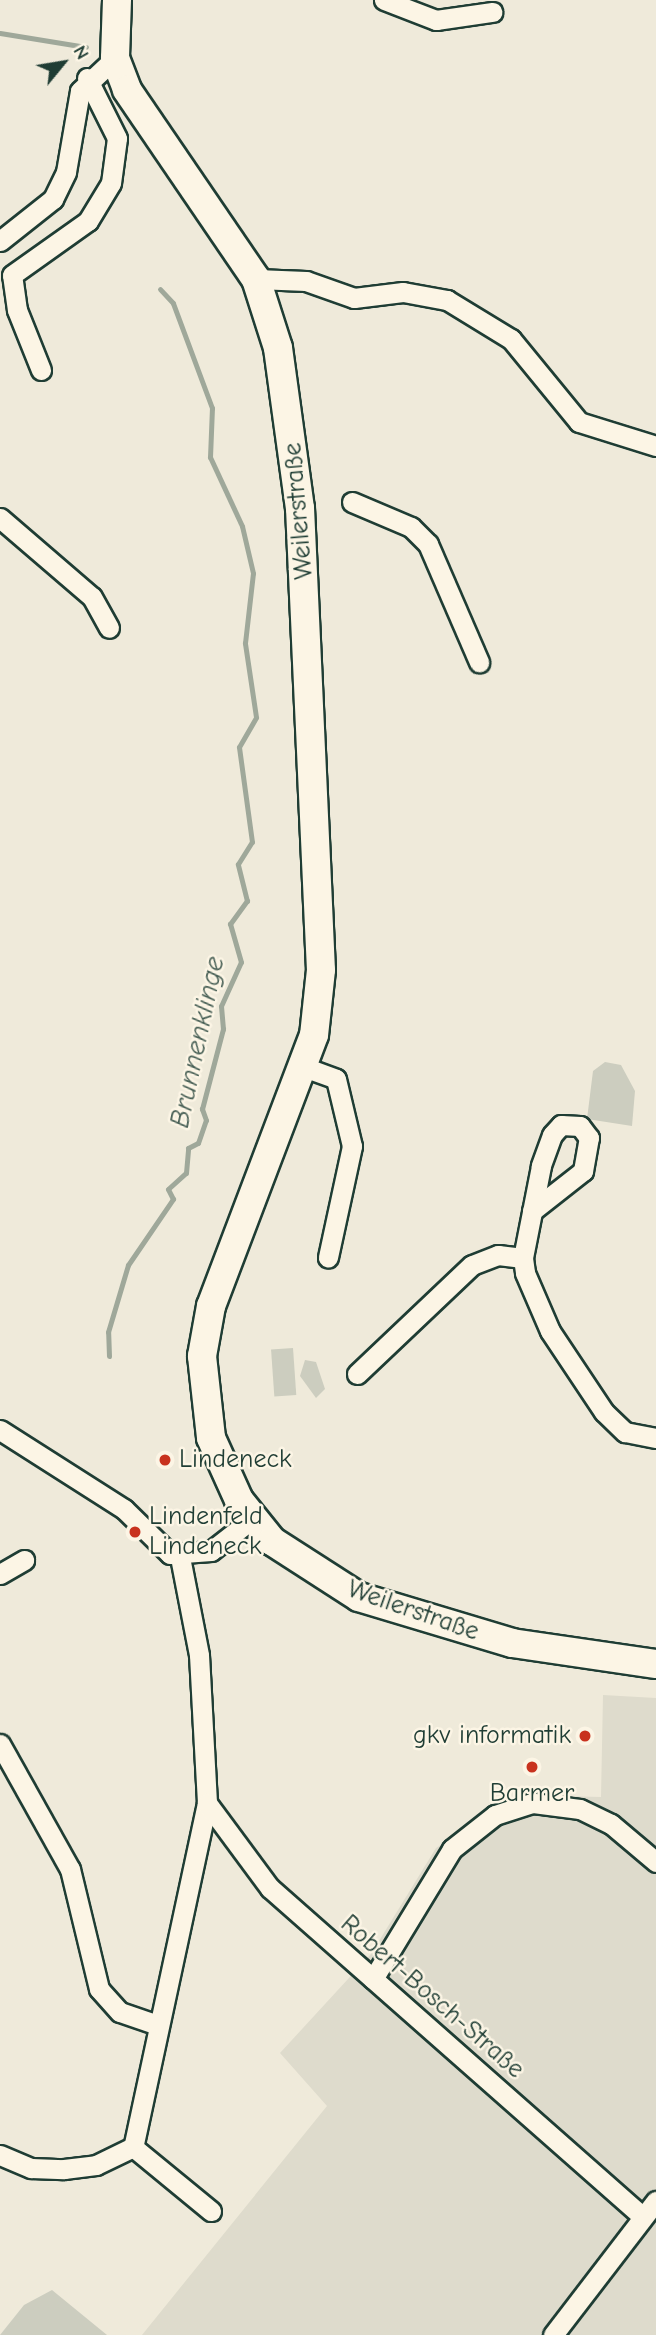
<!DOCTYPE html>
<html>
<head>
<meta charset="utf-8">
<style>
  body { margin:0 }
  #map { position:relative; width:656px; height:2335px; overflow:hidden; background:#efeada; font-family:"Comic Neue",sans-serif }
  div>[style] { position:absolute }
  .built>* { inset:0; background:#dedbcc }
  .green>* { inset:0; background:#cccdbf; transform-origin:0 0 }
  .stream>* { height:5px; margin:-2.5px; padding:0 2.5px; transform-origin:2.5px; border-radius:2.5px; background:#9fa89a }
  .roads { filter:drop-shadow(2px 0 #1f3d34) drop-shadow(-2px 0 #1f3d34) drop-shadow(0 2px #1f3d34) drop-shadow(0 -2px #1f3d34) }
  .minor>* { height:19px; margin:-9.5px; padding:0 9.5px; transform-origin:9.5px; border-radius:9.5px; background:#fcf5e5 }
  .secondary>* { height:28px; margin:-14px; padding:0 14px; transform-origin:14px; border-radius:14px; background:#fcf5e5 }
  .dots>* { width:19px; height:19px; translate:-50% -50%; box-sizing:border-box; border:4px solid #fcf5e5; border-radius:50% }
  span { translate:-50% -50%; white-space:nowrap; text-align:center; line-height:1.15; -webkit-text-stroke:5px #fcf5e5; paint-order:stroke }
  .street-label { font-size:26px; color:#1f3d34 }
  .poi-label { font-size:26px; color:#1f3d34 }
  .left { translate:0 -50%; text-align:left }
  .right { translate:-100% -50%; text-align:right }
  .water-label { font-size:28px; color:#455d53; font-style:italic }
  .north { position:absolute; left:28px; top:28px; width:70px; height:70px; -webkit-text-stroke:5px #fcf5e5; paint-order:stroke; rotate:60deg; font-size:19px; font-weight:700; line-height:28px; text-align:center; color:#1f3d34 }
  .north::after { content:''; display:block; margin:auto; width:24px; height:32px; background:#1f3d34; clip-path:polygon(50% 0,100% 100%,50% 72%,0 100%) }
</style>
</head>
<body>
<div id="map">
  <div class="built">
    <div style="clip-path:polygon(603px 1695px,656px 1698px,656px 2335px,142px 2335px,327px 2106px,280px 2053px,371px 1954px,436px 1848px,517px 1795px,601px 1797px)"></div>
  </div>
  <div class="green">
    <div style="clip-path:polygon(605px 1062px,621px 1065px,635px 1091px,632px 1126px,587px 1119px,593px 1071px)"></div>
    <div style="left:293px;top:1348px;width:47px;height:22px;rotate:86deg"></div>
    <div style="clip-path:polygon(305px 1360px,316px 1362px,325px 1389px,316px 1398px,300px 1376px)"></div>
    <div style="clip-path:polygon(52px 2290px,107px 2335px,0 2335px,24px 2305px)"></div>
  </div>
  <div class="stream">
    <div style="left:0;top:33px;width:87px;rotate:9.2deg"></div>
    <div style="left:109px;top:1356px;width:24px;rotate:-92deg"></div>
    <div style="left:108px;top:1332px;width:70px;rotate:-73.4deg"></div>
    <div style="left:128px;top:1265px;width:80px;rotate:-55.7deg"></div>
    <div style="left:173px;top:1199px;width:11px;rotate:-117deg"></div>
    <div style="left:168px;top:1189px;width:24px;rotate:-42deg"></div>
    <div style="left:186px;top:1173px;width:25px;rotate:-85deg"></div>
    <div style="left:188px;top:1148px;width:11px;rotate:-27deg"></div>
    <div style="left:198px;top:1143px;width:24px;rotate:-71deg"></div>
    <div style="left:206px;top:1120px;width:12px;rotate:-110deg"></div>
    <div style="left:202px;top:1109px;width:83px;rotate:-75.3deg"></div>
    <div style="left:223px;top:1029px;width:23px;rotate:-95deg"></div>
    <div style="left:221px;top:1006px;width:48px;rotate:-65.6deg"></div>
    <div style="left:241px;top:962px;width:40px;rotate:-106deg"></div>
    <div style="left:230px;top:924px;width:29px;rotate:-54deg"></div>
    <div style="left:247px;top:901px;width:38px;rotate:-104deg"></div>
    <div style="left:238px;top:864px;width:26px;rotate:-58deg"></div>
    <div style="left:252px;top:842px;width:96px;rotate:-97.8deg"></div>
    <div style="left:239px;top:747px;width:34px;rotate:-60deg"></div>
    <div style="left:256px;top:717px;width:75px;rotate:-98.5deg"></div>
    <div style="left:245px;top:643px;width:70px;rotate:-83.5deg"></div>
    <div style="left:253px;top:573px;width:48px;rotate:-103.2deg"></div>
    <div style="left:242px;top:526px;width:76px;rotate:-114.9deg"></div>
    <div style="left:210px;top:457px;width:49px;rotate:-87.7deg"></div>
    <div style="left:212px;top:408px;width:112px;rotate:-110.4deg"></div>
    <div style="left:173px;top:303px;width:19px;rotate:-133deg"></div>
  </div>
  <div class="roads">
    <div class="minor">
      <div style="left:384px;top:0;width:56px;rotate:21deg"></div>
      <div style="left:436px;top:20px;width:57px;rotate:-8.1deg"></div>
      <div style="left:0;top:241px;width:68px;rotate:-38.4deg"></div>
      <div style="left:53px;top:199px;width:30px;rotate:-64deg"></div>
      <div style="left:66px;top:172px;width:82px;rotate:-80.2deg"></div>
      <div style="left:80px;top:91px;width:48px;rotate:-43.3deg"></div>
      <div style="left:256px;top:279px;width:50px;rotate:2.3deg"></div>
      <div style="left:306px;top:281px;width:51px;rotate:19.5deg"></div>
      <div style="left:354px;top:298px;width:49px;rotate:-7deg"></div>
      <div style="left:403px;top:292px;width:45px;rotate:10.3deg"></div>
      <div style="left:447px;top:300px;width:75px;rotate:31.4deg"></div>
      <div style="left:511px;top:339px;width:107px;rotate:50.7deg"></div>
      <div style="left:579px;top:422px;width:81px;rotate:17.3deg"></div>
      <div style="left:41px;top:370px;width:65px;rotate:-111.8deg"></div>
      <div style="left:17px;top:310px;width:35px;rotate:-98deg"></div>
      <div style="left:12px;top:275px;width:93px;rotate:-35.4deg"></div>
      <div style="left:88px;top:221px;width:44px;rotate:-58.8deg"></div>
      <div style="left:111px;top:183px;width:45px;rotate:-82.4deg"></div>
      <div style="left:117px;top:138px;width:67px;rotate:-116.6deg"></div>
      <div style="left:352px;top:502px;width:64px;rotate:23deg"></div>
      <div style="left:411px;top:527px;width:24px;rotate:45deg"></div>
      <div style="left:428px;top:544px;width:129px;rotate:66.6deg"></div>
      <div style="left:0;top:518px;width:121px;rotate:40.7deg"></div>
      <div style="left:92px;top:597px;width:35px;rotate:61deg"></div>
      <div style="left:301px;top:1066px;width:37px;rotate:20deg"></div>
      <div style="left:336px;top:1079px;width:69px;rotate:76.6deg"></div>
      <div style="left:352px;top:1146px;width:114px;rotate:102.2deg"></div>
      <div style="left:532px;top:1211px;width:65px;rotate:-38.1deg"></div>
      <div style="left:583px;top:1171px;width:34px;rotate:-80deg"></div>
      <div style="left:589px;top:1138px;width:15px;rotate:-127deg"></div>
      <div style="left:580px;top:1126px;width:19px;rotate:-177deg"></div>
      <div style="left:561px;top:1125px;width:13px;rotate:132deg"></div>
      <div style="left:552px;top:1135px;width:33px;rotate:110deg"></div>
      <div style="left:541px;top:1166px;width:94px;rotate:101.1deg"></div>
      <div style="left:523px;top:1258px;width:15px;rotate:82deg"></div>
      <div style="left:525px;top:1273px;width:63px;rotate:66.7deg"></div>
      <div style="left:550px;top:1331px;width:97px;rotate:56.3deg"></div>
      <div style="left:604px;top:1412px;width:29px;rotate:44deg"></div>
      <div style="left:625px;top:1432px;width:32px;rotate:11deg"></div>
      <div style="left:357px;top:1374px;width:158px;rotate:-43.5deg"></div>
      <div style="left:472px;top:1265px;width:28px;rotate:-21deg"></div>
      <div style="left:498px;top:1255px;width:25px;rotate:7deg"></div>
      <div style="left:0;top:1430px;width:147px;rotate:32.5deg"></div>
      <div style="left:124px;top:1509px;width:64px;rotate:44.4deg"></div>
      <div style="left:170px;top:1554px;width:41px;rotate:-4.2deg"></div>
      <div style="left:211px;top:1551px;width:52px;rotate:-38deg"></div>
      <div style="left:180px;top:1557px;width:100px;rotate:79deg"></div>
      <div style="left:199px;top:1655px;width:148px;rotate:86.9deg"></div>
      <div style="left:207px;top:1803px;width:352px;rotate:102.1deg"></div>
      <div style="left:133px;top:2147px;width:101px;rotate:39.4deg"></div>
      <div style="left:0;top:1574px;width:28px;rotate:-30deg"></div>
      <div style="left:0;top:1744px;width:143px;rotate:60.8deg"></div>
      <div style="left:70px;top:1869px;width:123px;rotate:76.4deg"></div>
      <div style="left:99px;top:1989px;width:31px;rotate:48deg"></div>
      <div style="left:120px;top:2012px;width:40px;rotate:18.9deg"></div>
      <div style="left:207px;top:1803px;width:106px;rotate:53.5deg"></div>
      <div style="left:270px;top:1888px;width:493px;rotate:41.4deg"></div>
      <div style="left:373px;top:1979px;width:152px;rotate:-58.7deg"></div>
      <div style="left:452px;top:1849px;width:55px;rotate:-38.3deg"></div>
      <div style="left:495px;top:1815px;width:40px;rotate:-18deg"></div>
      <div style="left:533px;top:1803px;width:47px;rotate:7.3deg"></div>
      <div style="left:580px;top:1809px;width:34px;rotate:26deg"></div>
      <div style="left:611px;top:1824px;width:59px;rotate:40.2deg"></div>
      <div style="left:0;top:2155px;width:34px;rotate:23deg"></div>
      <div style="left:31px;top:2168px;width:33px;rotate:2deg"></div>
      <div style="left:64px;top:2169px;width:32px;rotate:-7deg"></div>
      <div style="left:96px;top:2165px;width:41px;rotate:-25.9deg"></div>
      <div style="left:553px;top:2335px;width:169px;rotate:-52.5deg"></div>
    </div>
    <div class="secondary">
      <div style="left:117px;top:0;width:58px;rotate:92deg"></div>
      <div style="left:115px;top:58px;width:34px;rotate:69deg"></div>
      <div style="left:127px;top:90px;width:229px;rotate:55.7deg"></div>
      <div style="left:256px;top:279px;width:72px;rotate:72.3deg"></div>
      <div style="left:278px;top:348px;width:162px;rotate:82.2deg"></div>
      <div style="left:300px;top:508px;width:462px;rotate:87.4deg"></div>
      <div style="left:321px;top:970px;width:65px;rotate:96.1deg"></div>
      <div style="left:314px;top:1035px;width:290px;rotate:110.8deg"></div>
      <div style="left:211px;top:1306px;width:51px;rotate:100.2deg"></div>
      <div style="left:202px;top:1356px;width:82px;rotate:83.7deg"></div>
      <div style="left:211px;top:1438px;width:68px;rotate:65.7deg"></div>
      <div style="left:239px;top:1500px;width:53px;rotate:51.2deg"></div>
      <div style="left:272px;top:1541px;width:103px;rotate:32.8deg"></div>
      <div style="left:359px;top:1597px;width:160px;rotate:16.7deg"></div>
      <div style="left:512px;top:1643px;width:146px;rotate:8.3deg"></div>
    </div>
  </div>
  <div class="dots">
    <div style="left:165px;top:1460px;background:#c8321e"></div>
    <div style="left:135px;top:1532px;background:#c8321e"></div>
    <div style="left:585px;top:1736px;background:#c8321e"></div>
    <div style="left:532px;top:1767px;background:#c8321e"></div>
  </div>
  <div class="street-label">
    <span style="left:299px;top:511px;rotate:-95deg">Weilerstraße</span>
    <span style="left:413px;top:1611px;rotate:19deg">Weilerstraße</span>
    <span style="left:432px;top:1997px;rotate:41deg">Robert-Bosch-Straße</span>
  </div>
  <div class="poi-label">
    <span class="left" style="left:179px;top:1460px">Lindeneck</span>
    <span class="left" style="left:149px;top:1532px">Lindenfeld<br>Lindeneck</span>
    <span class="right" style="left:571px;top:1736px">gkv informatik</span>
    <span style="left:532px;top:1794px">Barmer</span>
  </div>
  <div class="water-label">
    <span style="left:197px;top:1042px;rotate:-78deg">Brunnenklinge</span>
  </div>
  <div class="north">N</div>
</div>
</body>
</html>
